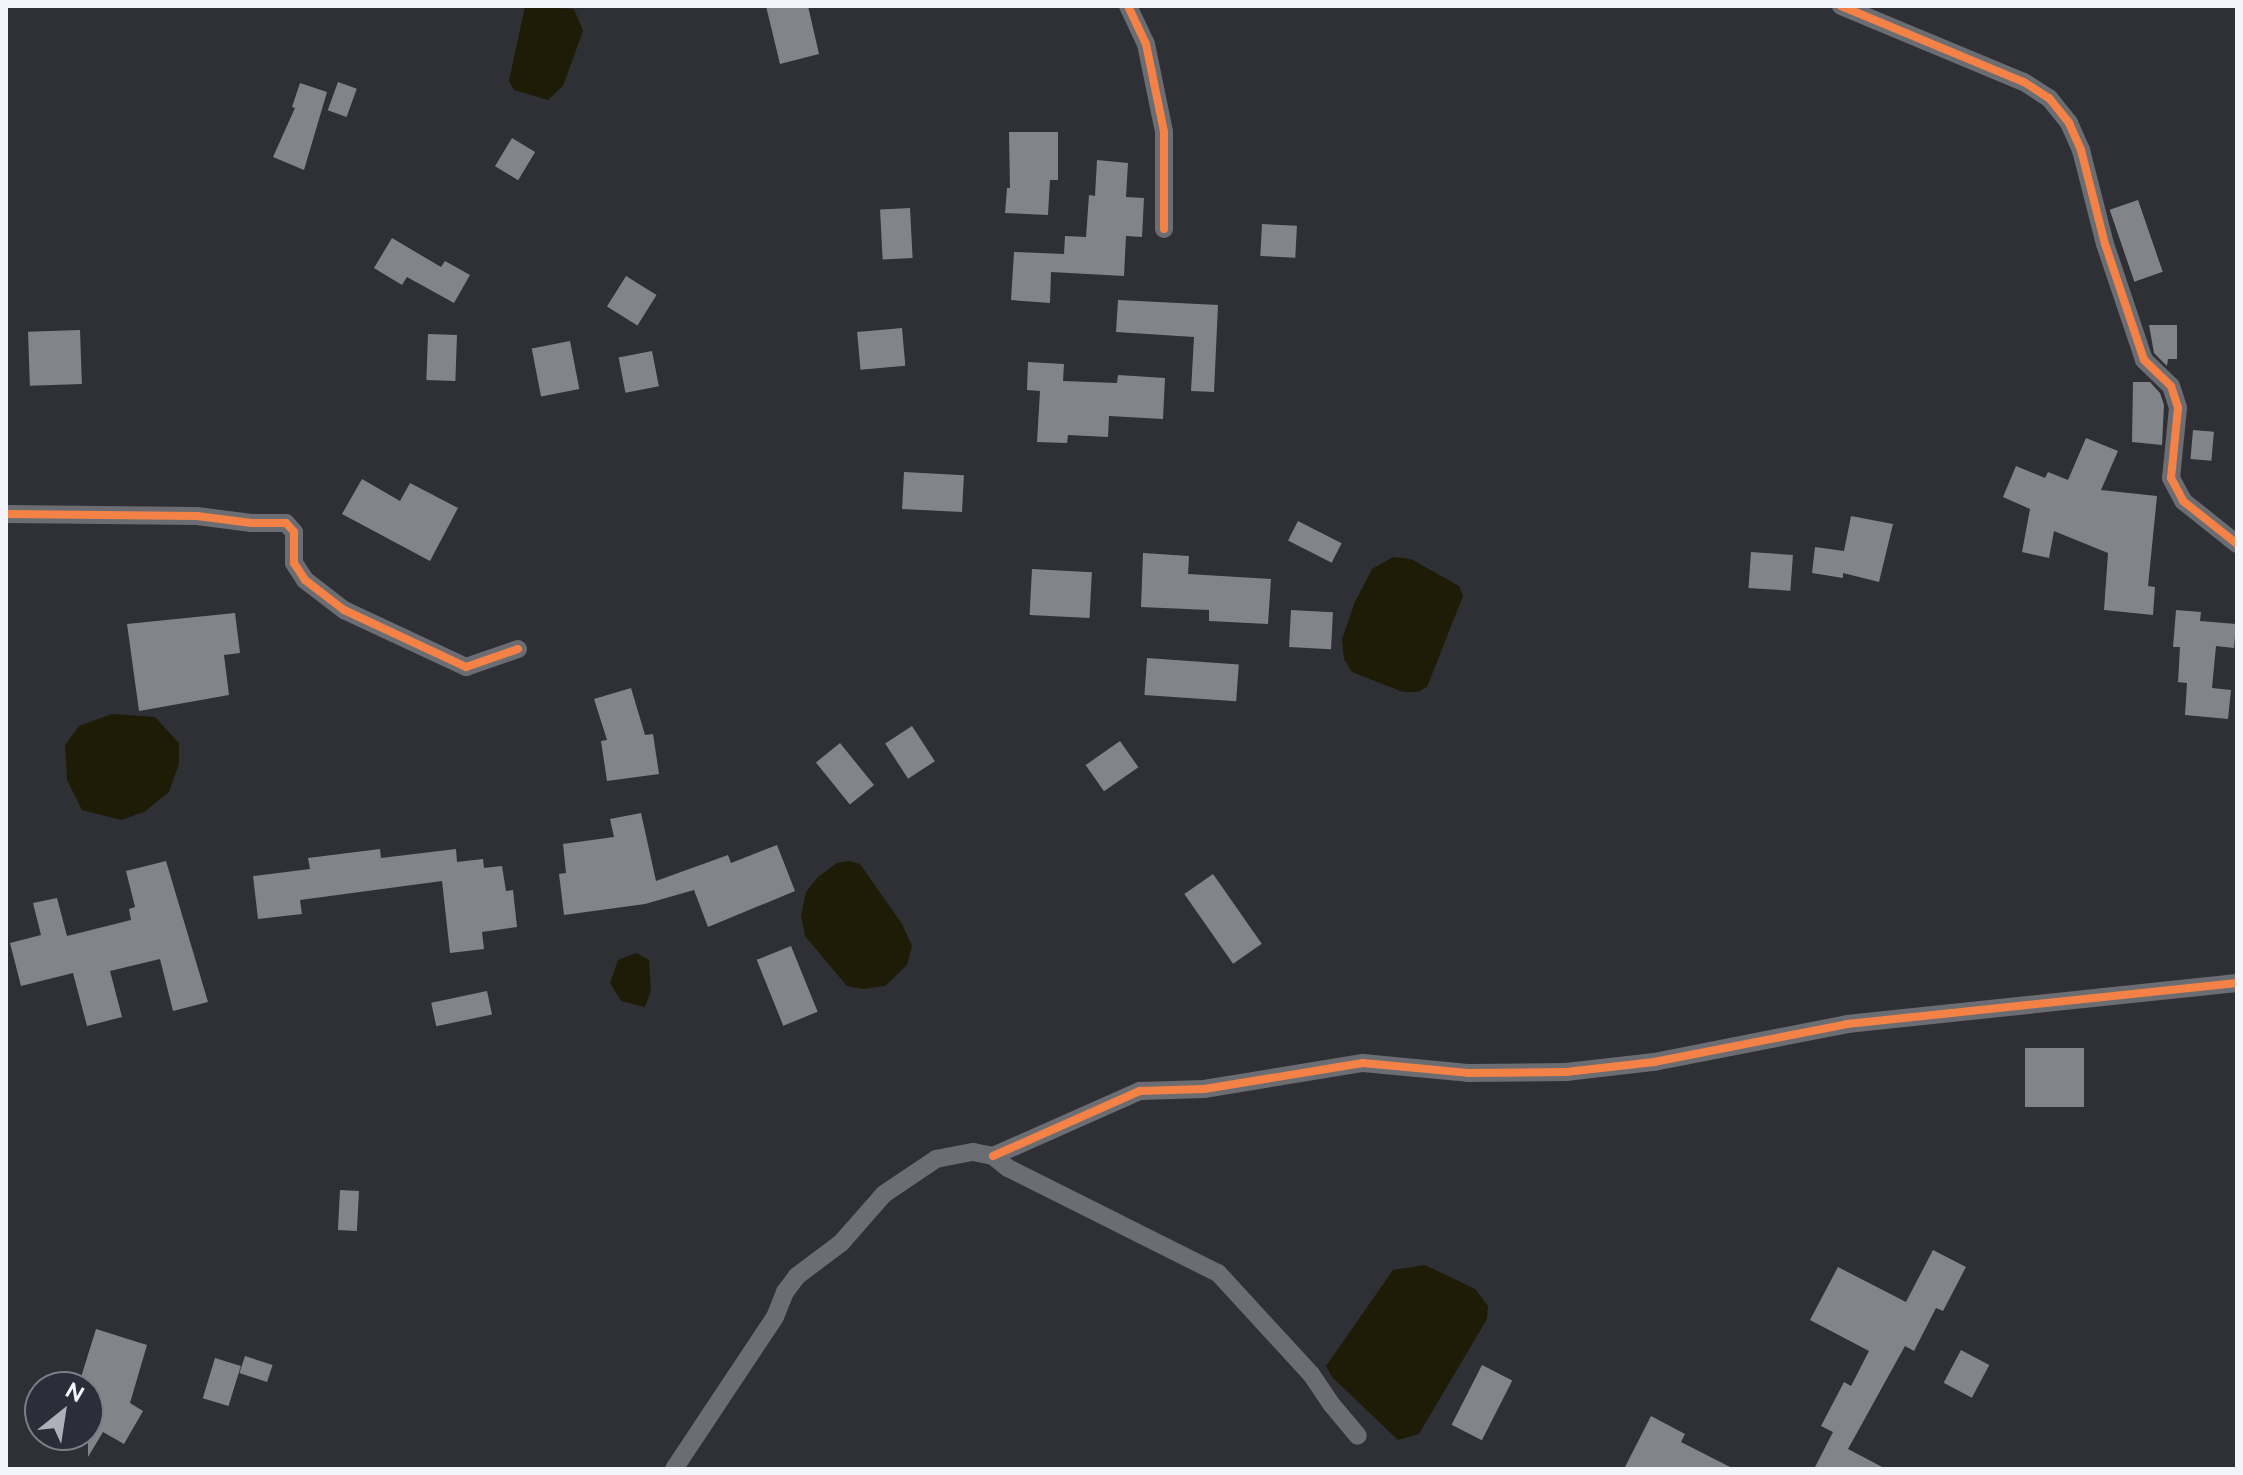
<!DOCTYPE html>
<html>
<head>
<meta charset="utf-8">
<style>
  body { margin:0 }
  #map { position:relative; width:2243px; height:1475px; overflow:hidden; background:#2f3036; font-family:Raleway,sans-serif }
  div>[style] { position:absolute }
  .water>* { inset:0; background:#1e1b06 }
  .building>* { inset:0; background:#838489; transform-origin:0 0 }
  .minor>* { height:18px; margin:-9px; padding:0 9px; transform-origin:9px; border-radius:9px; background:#6c6d72 }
  .cycleway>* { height:8px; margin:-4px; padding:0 4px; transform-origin:4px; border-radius:4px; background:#f48246 }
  span { translate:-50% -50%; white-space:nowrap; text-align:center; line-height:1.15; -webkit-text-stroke:8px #2c2d39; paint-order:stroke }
  .frame { position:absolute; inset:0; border:8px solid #f3f4fc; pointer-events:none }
  .north { position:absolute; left:24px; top:1371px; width:80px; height:80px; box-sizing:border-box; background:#2c2d39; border:2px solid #7c7d87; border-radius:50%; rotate:30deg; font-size:22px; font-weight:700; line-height:32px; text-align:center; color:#f3f4fc }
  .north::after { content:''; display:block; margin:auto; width:28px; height:36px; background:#aeafb7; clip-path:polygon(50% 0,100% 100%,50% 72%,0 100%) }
</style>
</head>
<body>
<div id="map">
  <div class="water">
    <div style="clip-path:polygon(525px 6px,574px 9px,583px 31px,563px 86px,548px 100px,514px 90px,509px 81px)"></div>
    <div style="clip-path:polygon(1393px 557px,1411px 559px,1459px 586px,1463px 596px,1427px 687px,1418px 692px,1403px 692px,1352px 672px,1344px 659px,1342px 639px,1355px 602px,1372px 569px)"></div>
    <div style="clip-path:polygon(112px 714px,155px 717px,179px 743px,179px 764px,169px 792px,144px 812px,121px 820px,82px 810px,67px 780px,65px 745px,79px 726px)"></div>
    <div style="clip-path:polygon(849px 861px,860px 864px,902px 924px,912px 946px,907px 965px,885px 986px,863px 989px,847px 986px,805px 936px,801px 915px,806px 892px,818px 877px,837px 863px)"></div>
    <div style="clip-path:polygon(636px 953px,649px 960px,651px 991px,645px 1007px,621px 1001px,610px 983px,618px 960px)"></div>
    <div style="clip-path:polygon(1425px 1265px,1475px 1289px,1488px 1306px,1487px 1319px,1419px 1434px,1398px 1440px,1332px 1377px,1326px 1366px,1393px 1270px)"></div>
  </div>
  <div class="building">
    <div style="clip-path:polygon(766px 6px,808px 6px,819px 54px,780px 64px)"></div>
    <div style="left:338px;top:82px;width:20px;height:30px;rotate:20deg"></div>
    <div style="clip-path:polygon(300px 83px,327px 92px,304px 170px,273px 157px,295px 108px,292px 107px)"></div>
    <div style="clip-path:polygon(1009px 132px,1058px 132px,1058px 180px,1050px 180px,1048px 215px,1005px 213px,1007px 188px,1010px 188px)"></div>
    <div style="left:512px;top:138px;width:27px;height:33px;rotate:31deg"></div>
    <div style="clip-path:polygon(1097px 160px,1128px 163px,1126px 197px,1144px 198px,1142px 237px,1126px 236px,1124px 276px,1051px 272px,1050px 303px,1011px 300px,1014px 252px,1064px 254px,1065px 236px,1086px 237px,1089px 195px,1095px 196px)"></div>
    <div style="left:2138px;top:200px;width:76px;height:30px;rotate:71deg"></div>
    <div style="left:910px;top:208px;width:50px;height:30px;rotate:87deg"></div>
    <div style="left:1262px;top:224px;width:35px;height:32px;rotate:3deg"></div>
    <div style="clip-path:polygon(392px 238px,441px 267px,445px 261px,470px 275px,454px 303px,407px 277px,402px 285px,374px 268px)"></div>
    <div style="left:626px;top:276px;width:36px;height:36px;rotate:32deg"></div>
    <div style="clip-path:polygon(1118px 300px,1218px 305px,1214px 392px,1191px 391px,1194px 337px,1116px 332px)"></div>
    <div style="clip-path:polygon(2149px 325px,2177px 325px,2177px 359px,2168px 359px,2167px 366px,2154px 353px)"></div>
    <div style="left:902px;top:328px;width:38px;height:45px;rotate:85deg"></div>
    <div style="left:80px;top:330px;width:54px;height:52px;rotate:88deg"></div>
    <div style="left:428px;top:334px;width:29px;height:46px;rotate:2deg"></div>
    <div style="left:570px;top:341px;width:49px;height:39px;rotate:79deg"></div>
    <div style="left:652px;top:351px;width:36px;height:34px;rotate:79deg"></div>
    <div style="clip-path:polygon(1028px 362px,1064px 364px,1063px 381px,1117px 383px,1118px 375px,1165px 378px,1163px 419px,1109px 416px,1108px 437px,1068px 435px,1067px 443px,1037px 442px,1040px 391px,1027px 390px)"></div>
    <div style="clip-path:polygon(2133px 382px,2150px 382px,2160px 393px,2164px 405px,2162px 445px,2132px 442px)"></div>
    <div style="left:2193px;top:430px;width:21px;height:29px;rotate:5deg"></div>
    <div style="clip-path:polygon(2086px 438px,2118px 451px,2101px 490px,2157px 496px,2148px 586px,2155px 587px,2153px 615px,2104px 610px,2108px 553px,2054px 531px,2049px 558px,2022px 552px,2030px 509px,2003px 497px,2016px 466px,2045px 478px,2048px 472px,2068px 480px)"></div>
    <div style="left:904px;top:472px;width:60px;height:37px;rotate:3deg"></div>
    <div style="clip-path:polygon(362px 479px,400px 501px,410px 483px,458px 508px,430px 561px,342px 514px)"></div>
    <div style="clip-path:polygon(1851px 516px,1893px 524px,1879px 582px,1843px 573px,1843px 578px,1812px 573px,1815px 547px,1844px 551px)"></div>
    <div style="left:1298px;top:521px;width:49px;height:22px;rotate:27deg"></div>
    <div style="left:1751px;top:552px;width:42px;height:36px;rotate:4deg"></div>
    <div style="clip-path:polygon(1143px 553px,1189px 556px,1188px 574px,1271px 579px,1268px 624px,1209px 621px,1209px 610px,1141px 607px)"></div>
    <div style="left:1032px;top:569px;width:60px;height:46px;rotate:3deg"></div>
    <div style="left:1291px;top:610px;width:42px;height:37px;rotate:3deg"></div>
    <div style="clip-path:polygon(2176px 610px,2201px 612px,2200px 621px,2236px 624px,2234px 648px,2216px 646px,2212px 688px,2231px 690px,2228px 719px,2185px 715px,2187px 683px,2178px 682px,2180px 647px,2173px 647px)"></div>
    <div style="clip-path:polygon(235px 613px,240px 653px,224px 655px,229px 695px,139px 711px,127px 624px)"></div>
    <div style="left:1147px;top:658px;width:92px;height:37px;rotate:4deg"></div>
    <div style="clip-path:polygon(631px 688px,645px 735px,653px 734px,659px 774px,607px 781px,601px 741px,607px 740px,594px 699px)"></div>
    <div style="left:912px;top:726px;width:42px;height:32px;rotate:57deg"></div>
    <div style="left:1120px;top:741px;width:32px;height:42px;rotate:55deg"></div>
    <div style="left:840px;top:743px;width:54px;height:31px;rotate:51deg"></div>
    <div style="clip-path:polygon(641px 813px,656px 881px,728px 855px,731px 863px,777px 845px,795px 891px,708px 927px,694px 890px,645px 904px,564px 915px,559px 874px,566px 873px,563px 844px,614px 837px,610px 819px)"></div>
    <div style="clip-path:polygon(380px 849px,381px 858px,456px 849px,457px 862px,483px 859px,484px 868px,502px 866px,506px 891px,513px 890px,517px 927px,482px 932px,484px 949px,450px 953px,442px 881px,300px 900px,302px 914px,258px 919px,253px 876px,310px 869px,308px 858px)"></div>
    <div style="clip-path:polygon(166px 861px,208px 1002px,173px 1011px,160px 959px,110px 971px,122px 1017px,87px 1026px,73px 973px,21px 986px,10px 943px,41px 935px,33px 903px,57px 898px,67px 936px,131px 920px,129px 909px,135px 907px,126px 871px)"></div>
    <div style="left:1213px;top:874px;width:85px;height:35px;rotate:55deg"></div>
    <div style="left:791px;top:946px;width:71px;height:37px;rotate:68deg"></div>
    <div style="left:487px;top:991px;width:24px;height:57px;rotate:78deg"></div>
    <div style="left:2025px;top:1048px;width:59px;height:59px"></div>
    <div style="left:340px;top:1190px;width:19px;height:40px;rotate:3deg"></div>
    <div style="clip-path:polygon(1933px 1250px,1966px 1267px,1943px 1311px,1936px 1308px,1914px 1351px,1905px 1346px,1848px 1449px,1886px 1469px,1814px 1469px,1833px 1432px,1821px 1426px,1844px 1382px,1851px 1386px,1869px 1351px,1810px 1320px,1838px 1267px,1906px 1302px)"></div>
    <div style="clip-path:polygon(96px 1329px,147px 1345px,130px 1403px,143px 1411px,124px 1444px,103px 1432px,88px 1457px,88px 1387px,78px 1387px)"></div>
    <div style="left:1961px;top:1350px;width:32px;height:37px;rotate:28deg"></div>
    <div style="left:245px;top:1356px;width:29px;height:18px;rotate:18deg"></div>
    <div style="left:215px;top:1358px;width:27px;height:42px;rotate:17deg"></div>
    <div style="left:1482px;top:1365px;width:34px;height:67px;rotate:27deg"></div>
    <div style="clip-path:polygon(1651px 1416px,1685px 1434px,1681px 1442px,1734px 1469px,1624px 1469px)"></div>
  </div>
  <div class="minor">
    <div style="left:1128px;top:6px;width:42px;rotate:64.7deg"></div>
    <div style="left:1146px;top:44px;width:90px;rotate:78.4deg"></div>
    <div style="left:1164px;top:132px;width:97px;rotate:90deg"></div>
    <div style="left:1841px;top:6px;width:198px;rotate:22.6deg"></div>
    <div style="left:2024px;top:82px;width:30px;rotate:33deg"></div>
    <div style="left:2049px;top:98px;width:32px;rotate:51deg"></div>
    <div style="left:2069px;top:123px;width:30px;rotate:66deg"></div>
    <div style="left:2081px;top:150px;width:97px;rotate:75.7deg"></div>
    <div style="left:2105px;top:244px;width:122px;rotate:71.4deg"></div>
    <div style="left:2144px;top:360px;width:37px;rotate:44deg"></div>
    <div style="left:2171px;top:386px;width:23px;rotate:72deg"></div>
    <div style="left:2178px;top:408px;width:70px;rotate:95.7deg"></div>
    <div style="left:2171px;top:478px;width:26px;rotate:62deg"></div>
    <div style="left:2183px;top:501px;width:69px;rotate:38.5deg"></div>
    <div style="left:6px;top:514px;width:191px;rotate:0.6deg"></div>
    <div style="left:197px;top:516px;width:55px;rotate:7.3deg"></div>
    <div style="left:252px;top:523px;width:34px"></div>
    <div style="left:286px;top:523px;width:12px;rotate:48deg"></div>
    <div style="left:294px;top:532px;width:31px;rotate:90deg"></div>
    <div style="left:294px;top:563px;width:20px;rotate:57deg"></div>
    <div style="left:305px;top:580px;width:49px;rotate:37.6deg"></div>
    <div style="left:344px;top:610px;width:135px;rotate:25deg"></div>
    <div style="left:466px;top:667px;width:55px;rotate:-19.1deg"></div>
    <div style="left:993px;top:1156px;width:161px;rotate:-23.9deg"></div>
    <div style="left:1140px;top:1091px;width:64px;rotate:-1.8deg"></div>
    <div style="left:1204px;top:1089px;width:161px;rotate:-9.3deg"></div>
    <div style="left:1363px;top:1063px;width:105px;rotate:5.4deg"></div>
    <div style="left:1468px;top:1073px;width:98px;rotate:-0.6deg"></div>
    <div style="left:1566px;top:1072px;width:89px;rotate:-6.5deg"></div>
    <div style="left:1654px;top:1062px;width:197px;rotate:-11.1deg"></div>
    <div style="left:1847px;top:1024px;width:392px;rotate:-6deg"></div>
    <div style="left:674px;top:1469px;width:182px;rotate:-56.4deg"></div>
    <div style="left:775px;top:1317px;width:27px;rotate:-68deg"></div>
    <div style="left:785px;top:1292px;width:20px;rotate:-53deg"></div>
    <div style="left:797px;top:1276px;width:55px;rotate:-36.9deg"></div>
    <div style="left:841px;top:1243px;width:65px;rotate:-48.7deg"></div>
    <div style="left:884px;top:1194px;width:63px;rotate:-33.9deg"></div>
    <div style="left:936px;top:1159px;width:38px;rotate:-11deg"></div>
    <div style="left:973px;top:1152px;width:20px;rotate:11deg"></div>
    <div style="left:993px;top:1156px;width:19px;rotate:39deg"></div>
    <div style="left:1008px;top:1168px;width:235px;rotate:26.6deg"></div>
    <div style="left:1218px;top:1273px;width:137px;rotate:47.4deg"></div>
    <div style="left:1311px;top:1374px;width:37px;rotate:56deg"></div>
    <div style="left:1332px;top:1405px;width:40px;rotate:50deg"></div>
  </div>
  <div class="cycleway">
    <div style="left:1128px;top:6px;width:42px;rotate:64.7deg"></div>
    <div style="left:1146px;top:44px;width:90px;rotate:78.4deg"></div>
    <div style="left:1164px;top:132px;width:97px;rotate:90deg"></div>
    <div style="left:1841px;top:6px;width:198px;rotate:22.6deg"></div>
    <div style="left:2024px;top:82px;width:30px;rotate:33deg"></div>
    <div style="left:2049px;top:98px;width:32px;rotate:51deg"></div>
    <div style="left:2069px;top:123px;width:30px;rotate:66deg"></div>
    <div style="left:2081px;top:150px;width:97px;rotate:75.7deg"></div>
    <div style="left:2105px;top:244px;width:122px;rotate:71.4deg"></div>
    <div style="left:2144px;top:360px;width:37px;rotate:44deg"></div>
    <div style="left:2171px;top:386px;width:23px;rotate:72deg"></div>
    <div style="left:2178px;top:408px;width:70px;rotate:95.7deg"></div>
    <div style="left:2171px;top:478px;width:26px;rotate:62deg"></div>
    <div style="left:2183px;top:501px;width:69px;rotate:38.5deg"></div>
    <div style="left:6px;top:514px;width:191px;rotate:0.6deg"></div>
    <div style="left:197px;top:516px;width:55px;rotate:7.3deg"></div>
    <div style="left:252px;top:523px;width:34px"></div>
    <div style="left:286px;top:523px;width:12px;rotate:48deg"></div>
    <div style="left:294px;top:532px;width:31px;rotate:90deg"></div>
    <div style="left:294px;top:563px;width:20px;rotate:57deg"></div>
    <div style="left:305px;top:580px;width:49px;rotate:37.6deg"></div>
    <div style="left:344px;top:610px;width:135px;rotate:25deg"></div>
    <div style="left:466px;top:667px;width:55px;rotate:-19.1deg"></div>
    <div style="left:993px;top:1156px;width:161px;rotate:-23.9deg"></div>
    <div style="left:1140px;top:1091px;width:64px;rotate:-1.8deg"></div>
    <div style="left:1204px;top:1089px;width:161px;rotate:-9.3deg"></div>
    <div style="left:1363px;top:1063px;width:105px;rotate:5.4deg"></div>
    <div style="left:1468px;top:1073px;width:98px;rotate:-0.6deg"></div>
    <div style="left:1566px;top:1072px;width:89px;rotate:-6.5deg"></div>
    <div style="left:1654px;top:1062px;width:197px;rotate:-11.1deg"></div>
    <div style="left:1847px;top:1024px;width:392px;rotate:-6deg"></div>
  </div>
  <div class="frame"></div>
  <div class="north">N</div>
</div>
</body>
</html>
